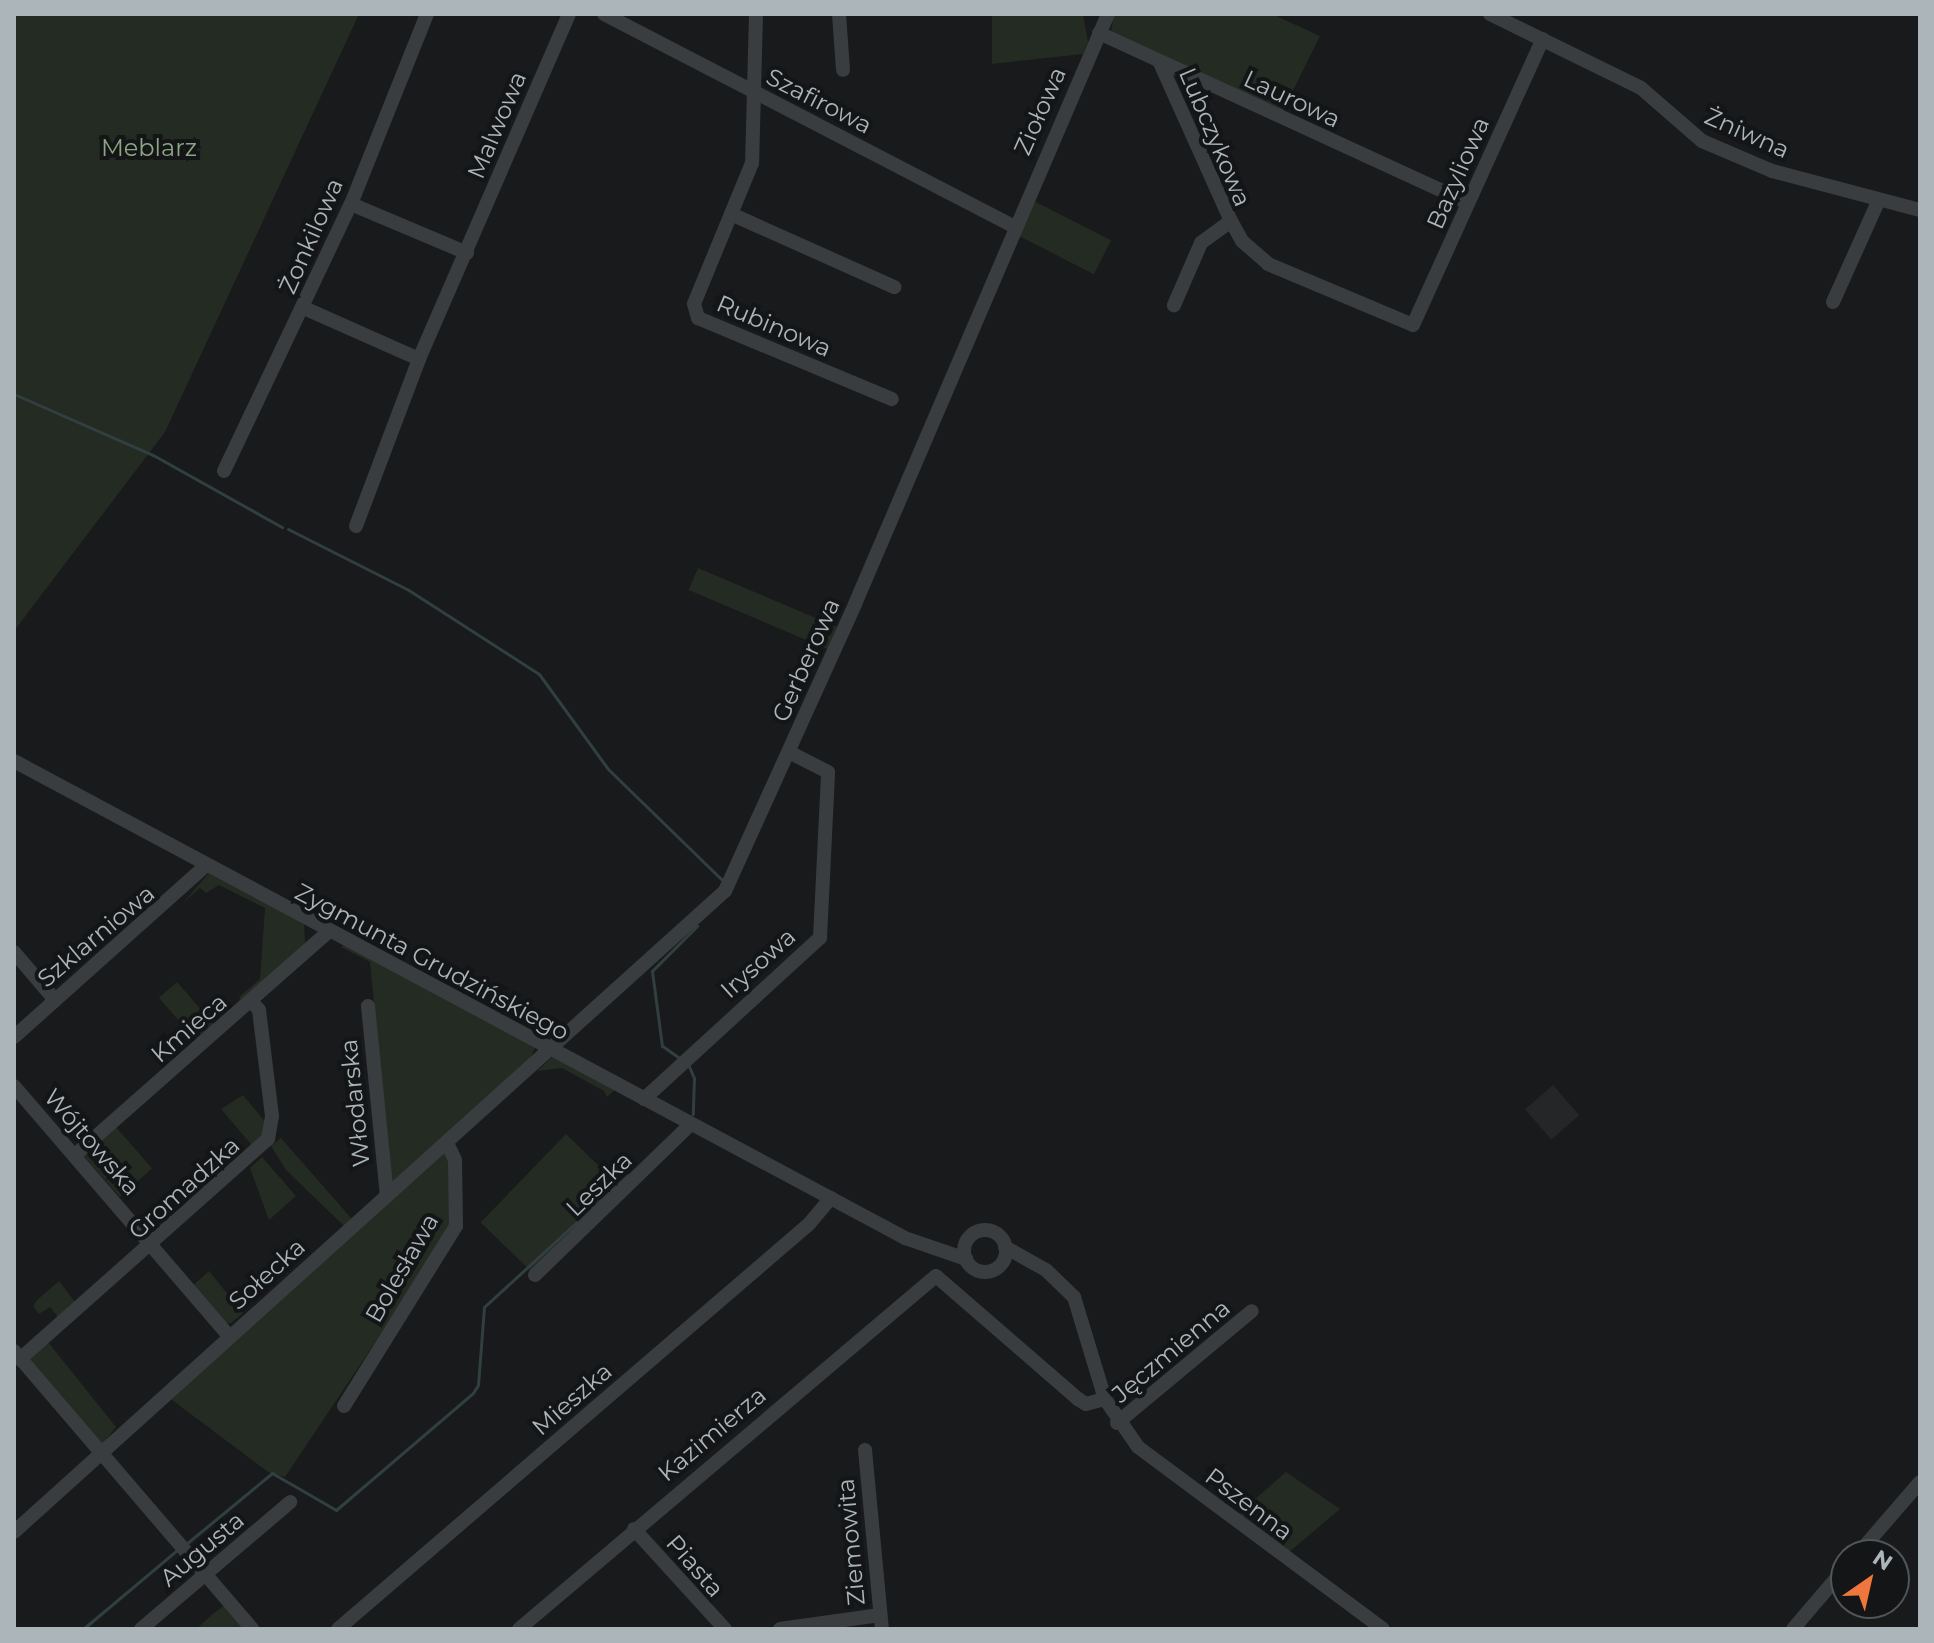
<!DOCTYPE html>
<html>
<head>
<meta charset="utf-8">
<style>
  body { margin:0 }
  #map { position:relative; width:1934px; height:1643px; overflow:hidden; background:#191a1b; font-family:Montserrat,sans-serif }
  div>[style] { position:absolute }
  .built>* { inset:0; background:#252628; transform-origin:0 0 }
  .green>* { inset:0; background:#242b23; transform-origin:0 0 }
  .stream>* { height:3px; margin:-1.5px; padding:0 1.5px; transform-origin:1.5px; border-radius:1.5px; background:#313f41 }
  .minor>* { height:14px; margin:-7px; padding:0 7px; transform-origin:7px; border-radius:7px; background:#3a3d40 }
  .minor>.ring { margin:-7px; padding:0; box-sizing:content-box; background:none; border:14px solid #3a3d40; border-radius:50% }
  span { translate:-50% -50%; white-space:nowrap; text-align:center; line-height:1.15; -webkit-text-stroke:8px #141516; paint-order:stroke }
  .street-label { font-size:24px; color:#abb5ba }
  .park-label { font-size:24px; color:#8ca583 }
  .frame { position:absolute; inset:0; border:16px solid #abb5ba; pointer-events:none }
  .north { position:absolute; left:1830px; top:1539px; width:80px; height:80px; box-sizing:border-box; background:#141516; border:2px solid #505558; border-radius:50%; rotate:34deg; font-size:22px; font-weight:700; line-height:32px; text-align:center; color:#abb5ba }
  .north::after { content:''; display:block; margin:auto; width:28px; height:36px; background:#ef763c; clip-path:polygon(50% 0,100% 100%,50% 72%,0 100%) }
</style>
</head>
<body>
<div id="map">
  <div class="built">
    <div style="left:1553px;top:1085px;width:40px;height:37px;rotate:49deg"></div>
  </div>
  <div class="green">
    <div style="clip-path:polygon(14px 14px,359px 14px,165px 432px,14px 631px)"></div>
    <div style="clip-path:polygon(992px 14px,1083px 14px,1088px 42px,1083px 54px,992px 64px)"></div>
    <div style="clip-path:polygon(1114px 14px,1272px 14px,1320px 36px,1281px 115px,1111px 32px)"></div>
    <div style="left:1030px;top:199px;width:91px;height:38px;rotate:27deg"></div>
    <div style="left:698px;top:568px;width:151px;height:24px;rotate:23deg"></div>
    <div style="clip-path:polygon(209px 873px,304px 923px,305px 942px,298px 954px,242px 1002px,239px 997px,260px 979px,265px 908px,219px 885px,206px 893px,200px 888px,183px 903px)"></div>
    <div style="clip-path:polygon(348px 943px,535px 1047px,530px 1060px,392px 1183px,370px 962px,341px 947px)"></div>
    <div style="left:177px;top:982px;width:57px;height:24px;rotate:49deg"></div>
    <div style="clip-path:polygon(552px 1057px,621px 1084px,607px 1097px,604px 1091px,562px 1068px,537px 1071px)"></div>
    <div style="clip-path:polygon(243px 1095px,267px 1124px,255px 1149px,221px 1109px)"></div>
    <div style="left:116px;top:1127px;width:55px;height:43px;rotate:49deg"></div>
    <div style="left:566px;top:1134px;width:70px;height:123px;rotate:44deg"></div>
    <div style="clip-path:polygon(281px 1138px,352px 1219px,344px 1226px,286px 1170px,271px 1146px)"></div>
    <div style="clip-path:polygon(447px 1146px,453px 1159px,451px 1229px,285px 1477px,268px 1472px,168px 1397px)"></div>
    <div style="clip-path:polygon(262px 1157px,296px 1196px,269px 1220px,250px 1168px)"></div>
    <div style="clip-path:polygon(209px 1271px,243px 1313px,231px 1323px,222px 1323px,192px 1286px)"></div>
    <div style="clip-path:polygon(59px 1281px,75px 1302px,58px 1317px,50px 1307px,39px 1314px,33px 1306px,37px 1300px)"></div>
    <div style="clip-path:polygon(48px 1342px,116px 1427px,102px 1445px,29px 1359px)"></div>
    <div style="clip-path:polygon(1286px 1472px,1340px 1509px,1288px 1553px,1237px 1515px)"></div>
    <div style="clip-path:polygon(226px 1604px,247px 1629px,196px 1629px,214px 1613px)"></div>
  </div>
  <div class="stream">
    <div style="left:14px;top:394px;width:152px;rotate:23.7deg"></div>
    <div style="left:153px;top:455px;width:148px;rotate:29.2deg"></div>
    <div style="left:288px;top:529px;width:133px;rotate:26.8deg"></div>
    <div style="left:407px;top:589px;width:157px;rotate:32.8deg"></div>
    <div style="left:539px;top:674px;width:117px;rotate:54deg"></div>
    <div style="left:608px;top:769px;width:161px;rotate:44.2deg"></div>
    <div style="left:678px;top:1057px;width:19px;rotate:-145deg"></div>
    <div style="left:662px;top:1046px;width:76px;rotate:-97.6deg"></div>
    <div style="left:652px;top:971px;width:64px;rotate:-45deg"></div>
    <div style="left:688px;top:1064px;width:15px;rotate:67deg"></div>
    <div style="left:694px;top:1078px;width:36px;rotate:92deg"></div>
    <div style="left:186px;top:1544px;width:112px;rotate:-39.5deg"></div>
    <div style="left:272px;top:1473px;width:74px;rotate:30deg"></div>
    <div style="left:336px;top:1510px;width:180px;rotate:-40.5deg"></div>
    <div style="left:473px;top:1393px;width:9px;rotate:-58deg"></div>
    <div style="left:478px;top:1385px;width:78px;rotate:-85.6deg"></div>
    <div style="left:484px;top:1307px;width:195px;rotate:-42.5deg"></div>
    <div style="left:83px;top:1629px;width:123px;rotate:-40deg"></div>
  </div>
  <div class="minor">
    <div style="left:604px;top:14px;width:461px;rotate:27.4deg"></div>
    <div style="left:756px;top:14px;width:149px;rotate:91.5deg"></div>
    <div style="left:752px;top:163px;width:152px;rotate:112.4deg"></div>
    <div style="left:694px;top:304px;width:15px;rotate:74deg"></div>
    <div style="left:698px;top:318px;width:210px;rotate:22.7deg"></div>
    <div style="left:839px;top:14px;width:56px;rotate:85.9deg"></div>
    <div style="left:1490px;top:14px;width:168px;rotate:26.1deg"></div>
    <div style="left:1641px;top:88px;width:81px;rotate:41deg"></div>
    <div style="left:1702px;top:141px;width:76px;rotate:23.2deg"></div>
    <div style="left:1772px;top:171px;width:153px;rotate:14.8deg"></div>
    <div style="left:1099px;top:33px;width:406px;rotate:24.7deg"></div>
    <div style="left:1160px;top:63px;width:173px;rotate:65.8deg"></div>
    <div style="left:1231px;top:221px;width:37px;rotate:144deg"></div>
    <div style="left:1201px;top:243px;width:68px;rotate:113.5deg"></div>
    <div style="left:351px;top:204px;width:126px;rotate:22.9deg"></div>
    <div style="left:731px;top:214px;width:179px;rotate:24.1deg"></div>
    <div style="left:1231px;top:221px;width:23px;rotate:61deg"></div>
    <div style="left:1242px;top:241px;width:35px;rotate:41deg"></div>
    <div style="left:1268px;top:264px;width:157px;rotate:22.8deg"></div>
    <div style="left:1413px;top:325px;width:314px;rotate:-65.6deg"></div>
    <div style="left:1833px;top:302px;width:110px;rotate:-65.8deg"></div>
    <div style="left:304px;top:308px;width:126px;rotate:23.9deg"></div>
    <div style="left:224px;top:471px;width:296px;rotate:-64.6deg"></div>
    <div style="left:351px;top:204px;width:205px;rotate:-68.2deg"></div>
    <div style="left:356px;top:526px;width:178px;rotate:-69.3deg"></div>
    <div style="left:419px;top:359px;width:376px;rotate:-66.5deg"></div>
    <div style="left:14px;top:761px;width:1011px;rotate:28.16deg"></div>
    <div style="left:905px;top:1238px;width:65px;rotate:19deg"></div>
    <div style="left:14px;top:952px;width:63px;rotate:49.5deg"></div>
    <div style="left:368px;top:1006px;width:191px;rotate:84.3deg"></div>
    <div style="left:14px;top:1037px;width:256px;rotate:-41.8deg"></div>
    <div style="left:14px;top:1086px;width:331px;rotate:49.3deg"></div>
    <div style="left:644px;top:1099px;width:239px;rotate:-42.5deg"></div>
    <div style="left:820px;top:938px;width:166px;rotate:-87.2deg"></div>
    <div style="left:828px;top:772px;width:44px;rotate:-152.9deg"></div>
    <div style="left:75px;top:1155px;width:337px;rotate:-41.4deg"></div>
    <div class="ring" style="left:964px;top:1230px;width:28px;height:28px"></div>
    <div style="left:1005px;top:1247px;width:47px;rotate:29.3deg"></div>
    <div style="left:1046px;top:1270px;width:39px;rotate:44deg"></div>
    <div style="left:1074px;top:1297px;width:107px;rotate:73.1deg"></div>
    <div style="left:1105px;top:1399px;width:58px;rotate:55.5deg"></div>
    <div style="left:1138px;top:1447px;width:305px;rotate:36.6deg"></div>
    <div style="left:535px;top:1275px;width:217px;rotate:-44.1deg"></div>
    <div style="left:14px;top:1351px;width:366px;rotate:49.4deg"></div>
    <div style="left:20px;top:1359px;width:332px;rotate:-41.6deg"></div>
    <div style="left:268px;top:1139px;width:23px;rotate:-80deg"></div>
    <div style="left:272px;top:1116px;width:107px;rotate:-97deg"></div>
    <div style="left:259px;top:1010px;width:11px;rotate:-131deg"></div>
    <div style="left:344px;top:1406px;width:212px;rotate:-58.1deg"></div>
    <div style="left:456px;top:1226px;width:66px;rotate:-90.9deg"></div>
    <div style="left:455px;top:1160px;width:19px;rotate:-115deg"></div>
    <div style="left:1117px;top:1423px;width:175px;rotate:-39.7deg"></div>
    <div style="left:865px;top:1450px;width:180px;rotate:84.6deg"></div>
    <div style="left:634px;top:1529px;width:135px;rotate:47.7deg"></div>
    <div style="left:14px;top:1532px;width:957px;rotate:-42.04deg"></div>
    <div style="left:725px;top:891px;width:315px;rotate:-65.6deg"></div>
    <div style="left:855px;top:604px;width:642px;rotate:-66.79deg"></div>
    <div style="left:1857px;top:1555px;width:96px;rotate:-49.2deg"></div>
    <div style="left:141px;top:1629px;width:196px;rotate:-40.4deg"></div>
    <div style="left:338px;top:1629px;width:621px;rotate:-40.69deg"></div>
    <div style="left:809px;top:1224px;width:34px;rotate:-50deg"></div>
    <div style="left:519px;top:1629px;width:546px;rotate:-40.25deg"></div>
    <div style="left:936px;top:1276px;width:188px;rotate:40.9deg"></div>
    <div style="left:1078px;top:1399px;width:9px;rotate:32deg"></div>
    <div style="left:1086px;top:1404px;width:20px;rotate:-15deg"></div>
    <div style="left:780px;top:1629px;width:101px;rotate:-8deg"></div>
    <div style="left:1793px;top:1629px;width:82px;rotate:-49.5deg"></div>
  </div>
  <div class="street-label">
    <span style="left:1292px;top:99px;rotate:25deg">Laurowa</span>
    <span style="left:819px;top:101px;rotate:27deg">Szafirowa</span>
    <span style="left:1040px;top:111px;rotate:-66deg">Ziołowa</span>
    <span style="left:497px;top:125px;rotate:-67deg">Malwowa</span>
    <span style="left:1747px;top:133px;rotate:24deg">Żniwna</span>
    <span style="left:1215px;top:137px;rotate:67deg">Lubczykowa</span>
    <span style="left:1458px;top:173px;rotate:-66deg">Bazyliowa</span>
    <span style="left:311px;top:236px;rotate:-66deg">Żonkilowa</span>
    <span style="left:774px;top:326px;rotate:23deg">Rubinowa</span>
    <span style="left:806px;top:660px;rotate:-66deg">Gerberowa</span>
    <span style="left:96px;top:936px;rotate:-40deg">Szklarniowa</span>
    <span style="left:432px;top:962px;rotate:28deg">Zygmunta Grudzińskiego</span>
    <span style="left:758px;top:963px;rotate:-42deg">Irysowa</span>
    <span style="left:189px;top:1028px;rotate:-41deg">Kmieca</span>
    <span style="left:355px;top:1103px;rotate:-96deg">Włodarska</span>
    <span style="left:92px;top:1142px;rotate:49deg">Wójtowska</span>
    <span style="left:599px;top:1184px;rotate:-44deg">Leszka</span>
    <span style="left:184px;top:1188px;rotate:-42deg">Gromadzka</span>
    <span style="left:402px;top:1268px;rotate:-60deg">Bolesława</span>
    <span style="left:267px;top:1274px;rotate:-42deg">Sołecka</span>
    <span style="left:1171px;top:1351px;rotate:-40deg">Jęczmienna</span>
    <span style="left:572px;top:1399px;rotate:-41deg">Mieszka</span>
    <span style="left:712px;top:1434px;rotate:-40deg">Kazimierza</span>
    <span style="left:1249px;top:1504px;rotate:37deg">Pszenna</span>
    <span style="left:851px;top:1542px;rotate:-95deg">Ziemowita</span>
    <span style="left:202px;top:1549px;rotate:-40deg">Augusta</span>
    <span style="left:695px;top:1566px;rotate:49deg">Piasta</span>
  </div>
  <div class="park-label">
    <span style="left:149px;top:148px">Meblarz</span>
  </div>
  <div class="frame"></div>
  <div class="north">N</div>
</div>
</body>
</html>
